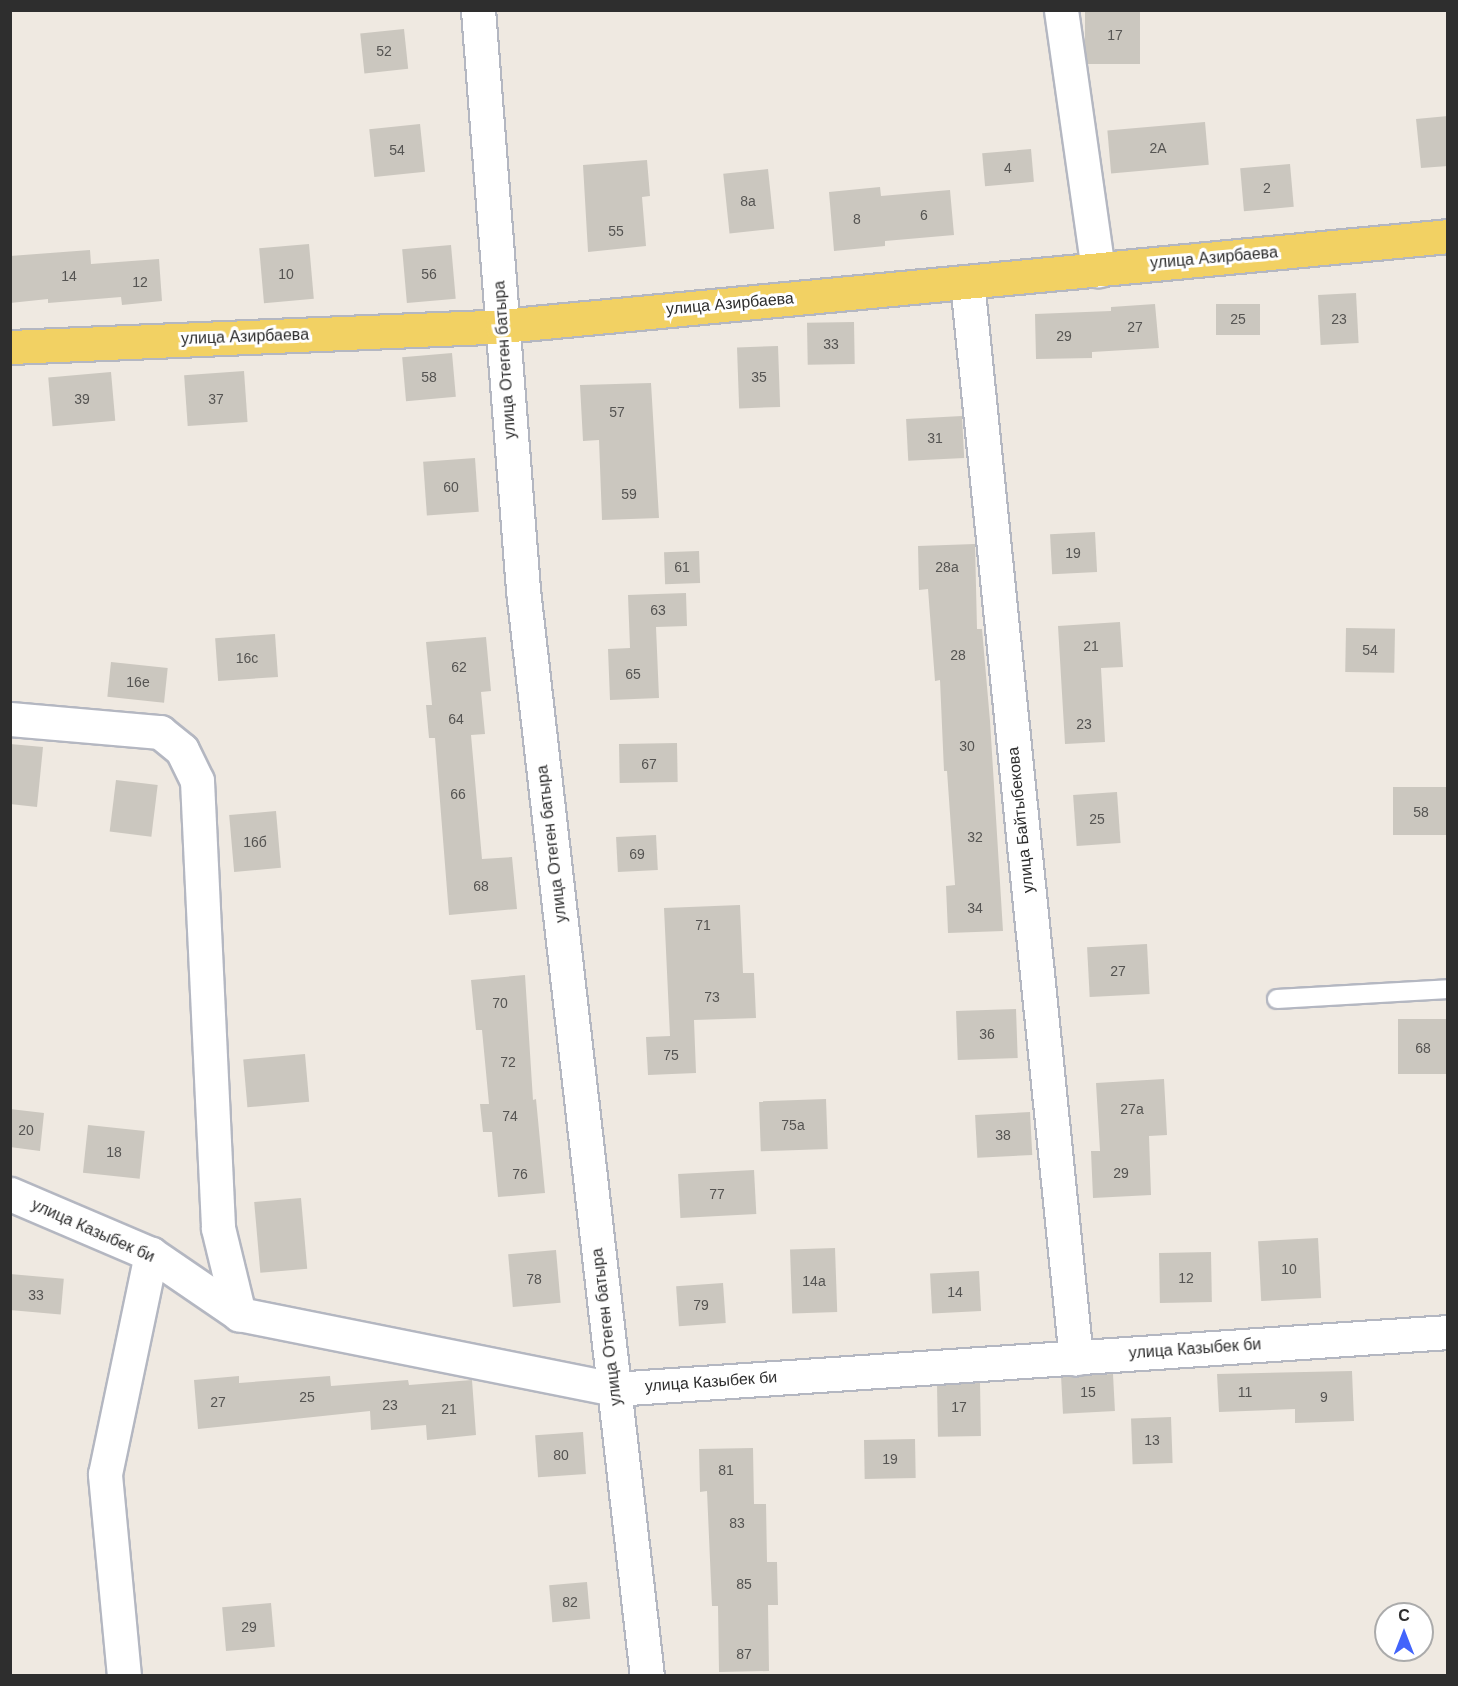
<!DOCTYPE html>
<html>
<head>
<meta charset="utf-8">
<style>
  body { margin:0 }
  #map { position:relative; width:1458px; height:1686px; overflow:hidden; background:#efe9e1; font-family:Arial,sans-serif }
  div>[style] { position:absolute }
  .building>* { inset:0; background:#cbc7bf; transform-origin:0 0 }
  .roads { filter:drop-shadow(2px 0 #b4b7c1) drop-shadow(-2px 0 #b4b7c1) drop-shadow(0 2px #b4b7c1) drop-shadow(0 -2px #b4b7c1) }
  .lane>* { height:18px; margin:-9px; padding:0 9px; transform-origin:9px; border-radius:9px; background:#fff }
  .street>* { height:33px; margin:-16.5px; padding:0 16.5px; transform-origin:16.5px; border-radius:16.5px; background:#fff }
  .primary>* { height:33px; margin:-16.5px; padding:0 16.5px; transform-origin:16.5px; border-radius:16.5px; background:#f2d163 }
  span { translate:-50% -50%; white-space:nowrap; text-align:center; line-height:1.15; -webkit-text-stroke:6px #fff; paint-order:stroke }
  .number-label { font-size:14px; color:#555452 }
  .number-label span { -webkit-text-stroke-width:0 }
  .street-label { font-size:16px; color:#2e2e2e }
  .frame { position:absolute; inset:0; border:12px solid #2e2e2e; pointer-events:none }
  .north { position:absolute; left:1374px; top:1602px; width:60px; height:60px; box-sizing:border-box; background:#fff; border:2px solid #ababab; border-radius:50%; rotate:0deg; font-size:16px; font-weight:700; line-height:24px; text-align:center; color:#2e2e2e }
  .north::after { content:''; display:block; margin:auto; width:21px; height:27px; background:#4264fb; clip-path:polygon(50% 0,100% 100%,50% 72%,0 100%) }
</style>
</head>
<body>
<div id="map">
  <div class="building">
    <div style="left:1085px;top:10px;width:55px;height:54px"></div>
    <div style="left:404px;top:29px;width:40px;height:44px;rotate:84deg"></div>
    <div style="clip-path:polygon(1448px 116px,1448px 166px,1421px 168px,1416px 119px)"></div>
    <div style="left:1205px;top:122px;width:43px;height:98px;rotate:85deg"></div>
    <div style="left:420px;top:124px;width:48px;height:51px;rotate:84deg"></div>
    <div style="left:1031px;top:149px;width:33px;height:49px;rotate:85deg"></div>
    <div style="clip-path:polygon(647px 160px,650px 196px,642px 197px,646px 246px,588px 252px,583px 165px)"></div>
    <div style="left:1290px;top:164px;width:43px;height:50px;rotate:85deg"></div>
    <div style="left:768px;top:169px;width:60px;height:45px;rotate:84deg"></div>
    <div style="clip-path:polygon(880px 187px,881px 196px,950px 190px,954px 235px,885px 241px,885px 246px,834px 251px,829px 192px)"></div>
    <div style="left:309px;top:244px;width:55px;height:50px;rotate:85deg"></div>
    <div style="left:451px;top:245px;width:54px;height:49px;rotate:85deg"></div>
    <div style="clip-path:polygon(90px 250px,91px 264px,159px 259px,162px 301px,122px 305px,121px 297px,48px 303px,48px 299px,10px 303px,10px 256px)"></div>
    <div style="left:1356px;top:293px;width:50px;height:38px;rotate:87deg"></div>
    <div style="clip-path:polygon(1155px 304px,1159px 348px,1092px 352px,1092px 358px,1036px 359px,1035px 314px,1111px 311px,1111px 307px)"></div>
    <div style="left:1216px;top:304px;width:44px;height:31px"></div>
    <div style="left:854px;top:322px;width:42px;height:47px;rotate:89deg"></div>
    <div style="left:778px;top:346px;width:61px;height:41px;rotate:88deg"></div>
    <div style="left:452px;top:353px;width:44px;height:50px;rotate:85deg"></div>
    <div style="left:244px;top:371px;width:51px;height:60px;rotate:86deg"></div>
    <div style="left:111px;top:372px;width:49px;height:63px;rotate:85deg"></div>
    <div style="clip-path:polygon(651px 383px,659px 518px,602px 520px,599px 440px,583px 441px,580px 385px)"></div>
    <div style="left:962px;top:416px;width:42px;height:56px;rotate:87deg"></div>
    <div style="left:475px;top:458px;width:54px;height:52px;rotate:86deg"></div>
    <div style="left:1095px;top:532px;width:40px;height:45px;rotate:87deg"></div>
    <div style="clip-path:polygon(975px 544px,977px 629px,982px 629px,990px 721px,1003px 931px,948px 933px,946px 886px,955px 885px,947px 771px,944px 771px,940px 680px,935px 681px,928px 589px,919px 590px,918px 546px)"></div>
    <div style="left:699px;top:551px;width:32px;height:35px;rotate:88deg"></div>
    <div style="clip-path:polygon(686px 593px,687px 626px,656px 627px,659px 698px,610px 700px,608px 649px,630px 648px,628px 595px)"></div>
    <div style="clip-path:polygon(1120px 622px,1123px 667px,1101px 668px,1105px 742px,1065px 744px,1058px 626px)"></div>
    <div style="left:1346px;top:628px;width:49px;height:44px;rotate:1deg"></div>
    <div style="left:275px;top:634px;width:43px;height:60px;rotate:86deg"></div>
    <div style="clip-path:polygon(486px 637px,491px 691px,481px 692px,485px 734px,471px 735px,482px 859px,512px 857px,517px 909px,449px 915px,435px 738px,429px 738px,426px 705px,432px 705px,426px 642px)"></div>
    <div style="left:111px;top:662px;width:57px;height:35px;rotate:6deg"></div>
    <div style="left:677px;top:743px;width:39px;height:58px;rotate:89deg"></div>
    <div style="clip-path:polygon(10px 744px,43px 747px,37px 807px,10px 804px)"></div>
    <div style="left:116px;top:780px;width:42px;height:52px;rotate:7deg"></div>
    <div style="left:1448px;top:787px;width:48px;height:55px;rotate:90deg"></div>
    <div style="left:1117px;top:792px;width:51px;height:44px;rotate:86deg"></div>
    <div style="left:276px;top:811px;width:57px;height:47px;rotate:85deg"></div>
    <div style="left:656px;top:835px;width:35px;height:40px;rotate:87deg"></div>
    <div style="clip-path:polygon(740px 905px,743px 973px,754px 973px,756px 1018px,694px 1020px,696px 1073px,648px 1075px,646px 1037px,670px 1036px,664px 908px)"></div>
    <div style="left:1147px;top:944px;width:50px;height:60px;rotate:87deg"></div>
    <div style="clip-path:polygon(525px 975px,533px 1100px,536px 1099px,545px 1193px,498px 1197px,492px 1132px,483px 1132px,480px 1104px,489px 1104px,482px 1030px,476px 1030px,471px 980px)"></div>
    <div style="left:1016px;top:1009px;width:49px;height:60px;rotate:88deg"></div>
    <div style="left:1448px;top:1019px;width:55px;height:50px;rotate:90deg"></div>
    <div style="left:305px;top:1054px;width:48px;height:62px;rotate:85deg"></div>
    <div style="clip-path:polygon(1164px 1079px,1167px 1135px,1149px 1136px,1151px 1195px,1093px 1198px,1091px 1151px,1100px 1151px,1096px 1083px)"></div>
    <div style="left:826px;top:1099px;width:50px;height:67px;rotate:88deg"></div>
    <div style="clip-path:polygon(10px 1109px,44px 1113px,40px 1151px,10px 1147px)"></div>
    <div style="left:1030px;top:1112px;width:43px;height:55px;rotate:87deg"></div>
    <div style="left:88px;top:1125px;width:57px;height:48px;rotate:6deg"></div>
    <div style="left:754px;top:1170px;width:44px;height:76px;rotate:87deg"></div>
    <div style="left:301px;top:1198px;width:71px;height:47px;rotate:85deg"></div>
    <div style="left:1318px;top:1238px;width:60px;height:60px;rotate:87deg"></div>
    <div style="left:835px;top:1248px;width:64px;height:45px;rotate:88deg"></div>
    <div style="left:556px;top:1250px;width:53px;height:48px;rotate:85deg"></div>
    <div style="left:1211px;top:1252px;width:50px;height:52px;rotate:89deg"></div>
    <div style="left:979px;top:1271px;width:40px;height:49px;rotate:87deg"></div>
    <div style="left:10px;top:1274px;width:54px;height:36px;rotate:5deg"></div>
    <div style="left:723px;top:1283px;width:40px;height:47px;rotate:86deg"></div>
    <div style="clip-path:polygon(1352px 1371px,1354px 1421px,1295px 1423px,1295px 1409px,1219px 1412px,1217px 1374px)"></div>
    <div style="left:1113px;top:1374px;width:37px;height:52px;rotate:87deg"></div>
    <div style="clip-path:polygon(239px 1376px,239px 1383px,330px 1376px,331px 1386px,408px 1380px,409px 1385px,472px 1380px,476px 1435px,427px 1440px,426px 1425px,371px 1430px,370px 1411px,198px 1429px,194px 1380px)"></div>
    <div style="left:980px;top:1383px;width:53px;height:43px;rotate:89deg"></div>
    <div style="left:1171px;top:1417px;width:46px;height:40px;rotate:88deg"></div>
    <div style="left:583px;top:1432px;width:42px;height:48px;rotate:86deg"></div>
    <div style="left:915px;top:1439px;width:39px;height:51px;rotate:89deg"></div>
    <div style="clip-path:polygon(753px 1448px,754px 1504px,766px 1504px,767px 1562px,777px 1562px,778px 1605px,768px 1605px,769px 1671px,719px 1672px,718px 1606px,712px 1606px,707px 1491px,700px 1492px,699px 1449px)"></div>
    <div style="left:587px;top:1582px;width:37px;height:38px;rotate:85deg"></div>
    <div style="left:271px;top:1603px;width:44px;height:49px;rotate:85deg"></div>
  </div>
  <div class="roads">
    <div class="lane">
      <div style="left:1277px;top:999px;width:171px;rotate:-3.3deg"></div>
    </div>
    <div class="street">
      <div style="left:478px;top:10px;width:582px;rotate:85.56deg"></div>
      <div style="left:523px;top:590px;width:1093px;rotate:83.49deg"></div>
      <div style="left:1061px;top:10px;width:263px;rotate:81.9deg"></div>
      <div style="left:967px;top:282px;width:1082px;rotate:84.22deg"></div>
      <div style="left:10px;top:719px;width:151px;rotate:5deg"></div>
      <div style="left:160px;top:732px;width:28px;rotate:39deg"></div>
      <div style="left:182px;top:750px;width:34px;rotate:64deg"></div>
      <div style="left:197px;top:781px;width:447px;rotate:87.3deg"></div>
      <div style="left:218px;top:1228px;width:89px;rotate:76.3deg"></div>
      <div style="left:10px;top:1194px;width:153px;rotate:23.1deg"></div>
      <div style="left:151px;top:1254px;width:107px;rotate:34.3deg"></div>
      <div style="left:239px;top:1314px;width:382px;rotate:11.3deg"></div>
      <div style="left:614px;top:1389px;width:836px;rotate:-3.91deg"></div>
      <div style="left:124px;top:1676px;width:203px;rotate:-95.4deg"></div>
      <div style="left:105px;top:1474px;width:225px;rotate:-78.2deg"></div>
    </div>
    <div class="primary">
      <div style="left:10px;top:347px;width:492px;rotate:-2.4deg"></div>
      <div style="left:502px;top:326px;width:950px;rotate:-5.43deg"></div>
    </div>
  </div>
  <div class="number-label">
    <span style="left:1115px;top:35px">17</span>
    <span style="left:384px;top:51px">52</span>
    <span style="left:1158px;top:148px">2А</span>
    <span style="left:397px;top:150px">54</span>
    <span style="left:1008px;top:168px">4</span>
    <span style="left:1267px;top:188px">2</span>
    <span style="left:748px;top:201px">8а</span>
    <span style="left:924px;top:215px">6</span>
    <span style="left:857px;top:219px">8</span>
    <span style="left:616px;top:231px">55</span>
    <span style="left:286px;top:274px">10</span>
    <span style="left:429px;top:274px">56</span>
    <span style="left:69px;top:276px">14</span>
    <span style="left:140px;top:282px">12</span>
    <span style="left:1238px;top:319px">25</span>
    <span style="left:1339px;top:319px">23</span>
    <span style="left:1135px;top:327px">27</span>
    <span style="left:1064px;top:336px">29</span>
    <span style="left:831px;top:344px">33</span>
    <span style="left:429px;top:377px">58</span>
    <span style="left:759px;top:377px">35</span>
    <span style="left:82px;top:399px">39</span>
    <span style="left:216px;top:399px">37</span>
    <span style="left:617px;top:412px">57</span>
    <span style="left:935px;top:438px">31</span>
    <span style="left:451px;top:487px">60</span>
    <span style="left:629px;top:494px">59</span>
    <span style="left:1073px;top:553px">19</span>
    <span style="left:682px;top:567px">61</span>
    <span style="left:947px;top:567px">28а</span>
    <span style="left:658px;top:610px">63</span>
    <span style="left:1091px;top:646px">21</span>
    <span style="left:1370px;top:650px">54</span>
    <span style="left:958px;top:655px">28</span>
    <span style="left:247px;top:658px">16с</span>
    <span style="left:459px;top:667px">62</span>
    <span style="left:633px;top:674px">65</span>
    <span style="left:138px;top:682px">16е</span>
    <span style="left:456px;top:719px">64</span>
    <span style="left:1084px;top:724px">23</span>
    <span style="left:967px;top:746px">30</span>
    <span style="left:649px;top:764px">67</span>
    <span style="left:458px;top:794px">66</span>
    <span style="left:1421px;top:812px">58</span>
    <span style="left:1097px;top:819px">25</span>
    <span style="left:975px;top:837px">32</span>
    <span style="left:255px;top:842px">16б</span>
    <span style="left:637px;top:854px">69</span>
    <span style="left:481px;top:886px">68</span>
    <span style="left:975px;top:908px">34</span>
    <span style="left:703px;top:925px">71</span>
    <span style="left:1118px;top:971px">27</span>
    <span style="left:712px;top:997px">73</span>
    <span style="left:500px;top:1003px">70</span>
    <span style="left:987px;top:1034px">36</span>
    <span style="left:1423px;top:1048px">68</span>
    <span style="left:671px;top:1055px">75</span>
    <span style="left:508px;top:1062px">72</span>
    <span style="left:1132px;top:1109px">27а</span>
    <span style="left:510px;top:1116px">74</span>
    <span style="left:793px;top:1125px">75а</span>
    <span style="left:26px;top:1130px">20</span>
    <span style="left:1003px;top:1135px">38</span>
    <span style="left:114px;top:1152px">18</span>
    <span style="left:1121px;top:1173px">29</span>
    <span style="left:520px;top:1174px">76</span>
    <span style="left:717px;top:1194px">77</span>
    <span style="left:1289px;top:1269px">10</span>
    <span style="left:1186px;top:1278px">12</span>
    <span style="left:534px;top:1279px">78</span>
    <span style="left:814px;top:1281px">14а</span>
    <span style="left:955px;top:1292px">14</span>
    <span style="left:36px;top:1295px">33</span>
    <span style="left:701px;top:1305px">79</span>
    <span style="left:1088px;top:1392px">15</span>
    <span style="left:1245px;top:1392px">11</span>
    <span style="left:307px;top:1397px">25</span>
    <span style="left:1324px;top:1397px">9</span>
    <span style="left:218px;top:1402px">27</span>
    <span style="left:390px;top:1405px">23</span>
    <span style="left:959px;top:1407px">17</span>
    <span style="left:449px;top:1409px">21</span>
    <span style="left:1152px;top:1440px">13</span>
    <span style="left:561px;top:1455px">80</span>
    <span style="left:890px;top:1459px">19</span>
    <span style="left:726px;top:1470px">81</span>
    <span style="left:737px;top:1523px">83</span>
    <span style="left:744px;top:1584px">85</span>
    <span style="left:570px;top:1602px">82</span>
    <span style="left:249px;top:1627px">29</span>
    <span style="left:744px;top:1654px">87</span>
  </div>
  <div class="street-label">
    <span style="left:1214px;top:258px;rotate:-5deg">улица Азирбаева</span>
    <span style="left:730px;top:304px;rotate:-5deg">улица Азирбаева</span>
    <span style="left:245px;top:337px;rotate:-2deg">улица Азирбаева</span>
    <span style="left:505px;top:360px;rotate:-94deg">улица Отеген батыра</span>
    <span style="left:1021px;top:820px;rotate:-96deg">улица Байтыбекова</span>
    <span style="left:552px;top:844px;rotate:-97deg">улица Отеген батыра</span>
    <span style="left:93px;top:1231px;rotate:24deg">улица Казыбек би</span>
    <span style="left:607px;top:1327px;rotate:-97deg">улица Отеген батыра</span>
    <span style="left:1195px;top:1349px;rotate:-4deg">улица Казыбек би</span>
    <span style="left:711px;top:1382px;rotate:-4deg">улица Казыбек би</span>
  </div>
  <div class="frame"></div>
  <div class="north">С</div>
</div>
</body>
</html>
